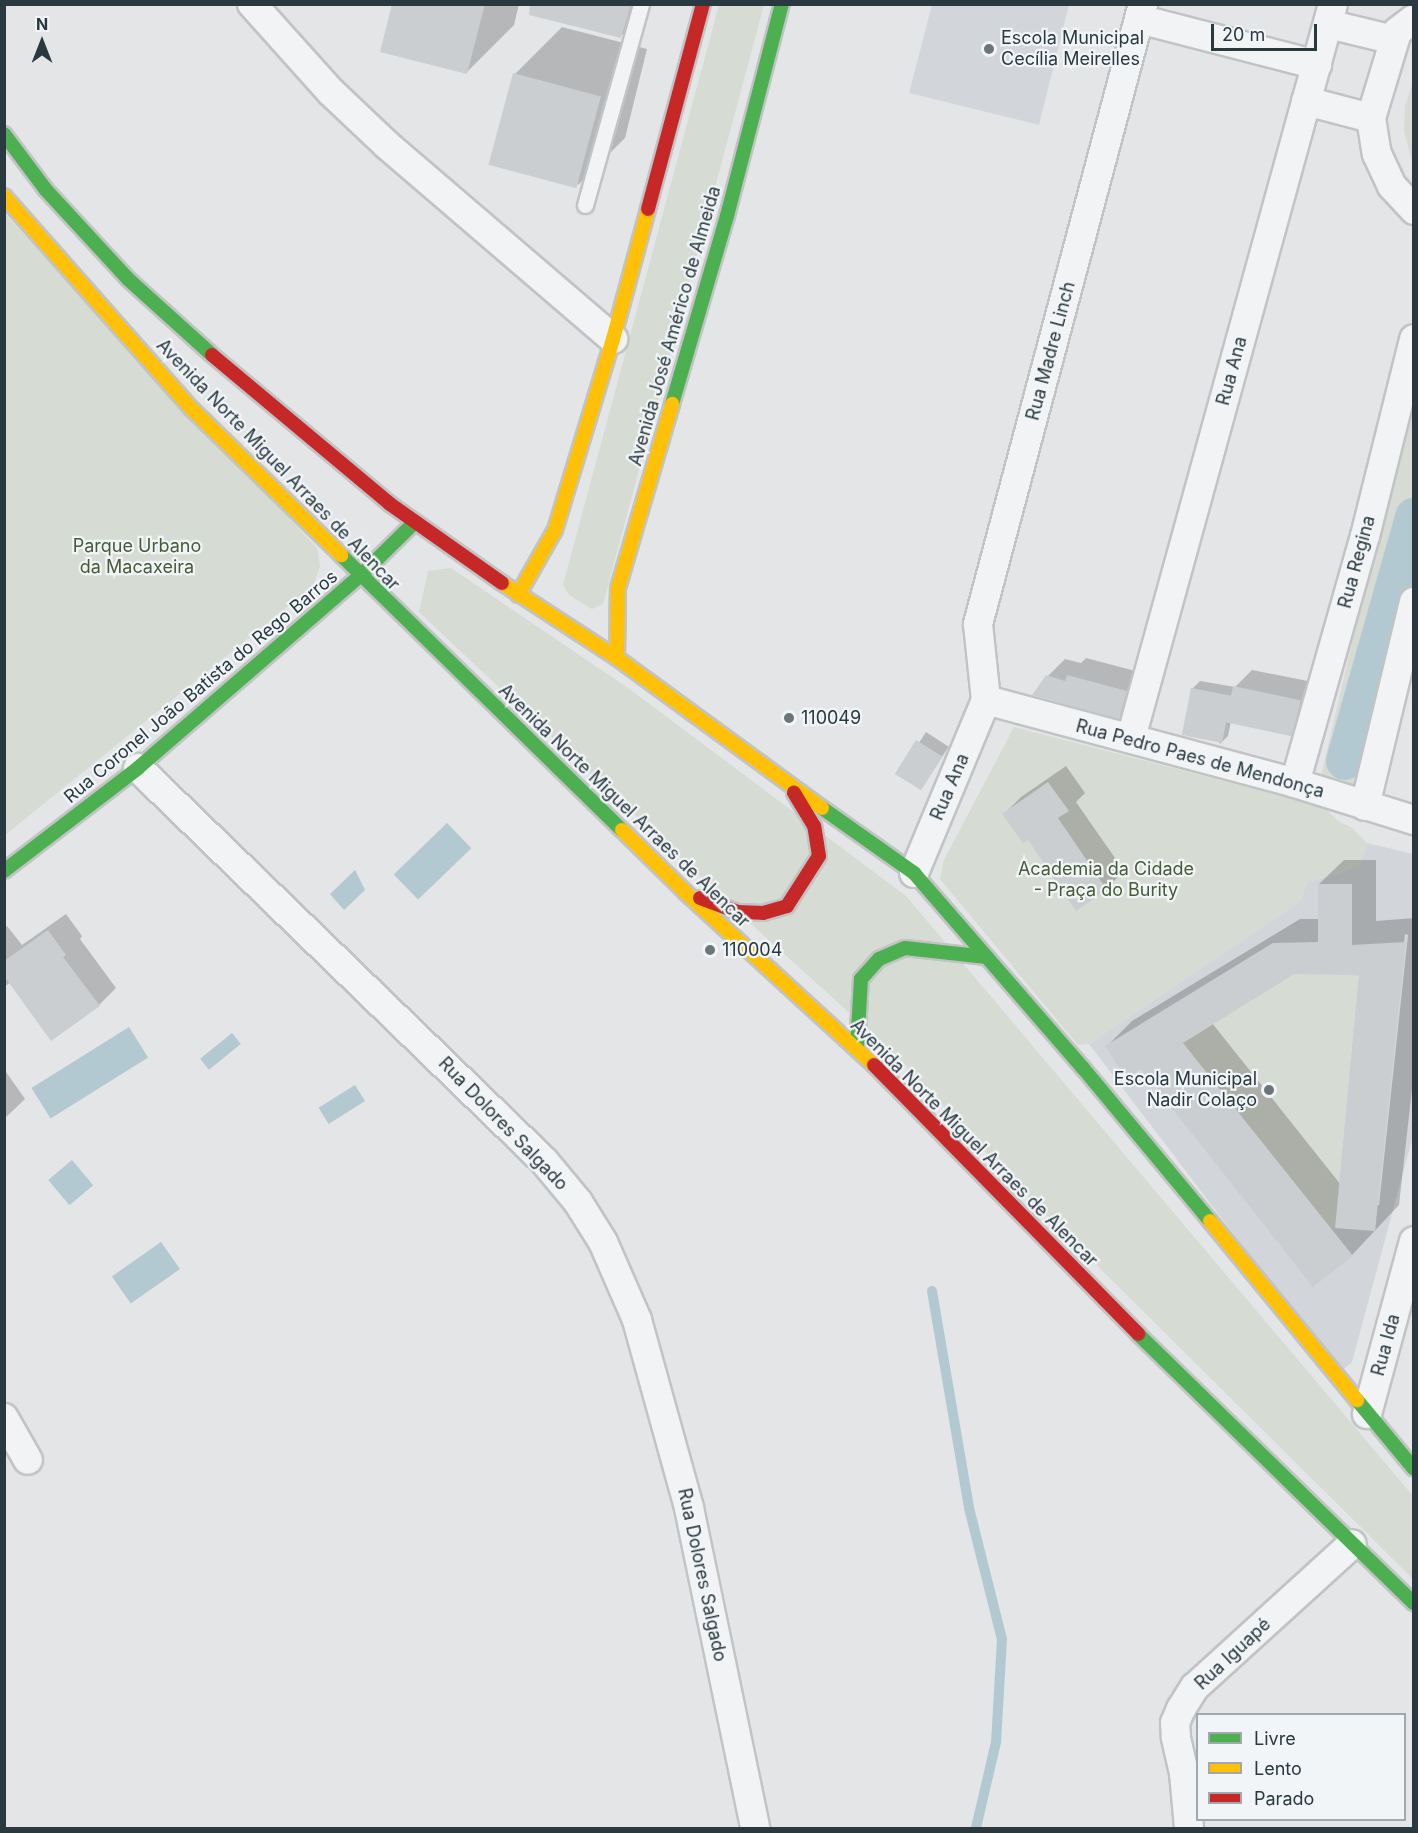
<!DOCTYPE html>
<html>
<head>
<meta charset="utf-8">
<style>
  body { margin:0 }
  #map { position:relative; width:1418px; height:1833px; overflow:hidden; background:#e3e5e7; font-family:Inter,sans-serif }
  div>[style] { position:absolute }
  .built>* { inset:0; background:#d2d6da }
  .green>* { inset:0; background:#d6dbd3 }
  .water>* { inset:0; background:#b3c9d1; transform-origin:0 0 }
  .shadow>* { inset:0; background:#0003; transform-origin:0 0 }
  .stream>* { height:10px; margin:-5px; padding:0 5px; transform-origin:5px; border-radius:5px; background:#b3c9d1 }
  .canal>* { height:38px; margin:-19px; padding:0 19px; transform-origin:19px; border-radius:19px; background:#b3c9d1 }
  .building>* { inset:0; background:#cbced0; transform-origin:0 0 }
  .roads { filter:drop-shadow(2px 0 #c1c3c5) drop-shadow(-2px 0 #c1c3c5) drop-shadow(0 2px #c1c3c5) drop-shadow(0 -2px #c1c3c5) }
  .lane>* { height:15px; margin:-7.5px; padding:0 7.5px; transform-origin:7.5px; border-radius:7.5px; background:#f2f3f5 }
  .street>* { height:28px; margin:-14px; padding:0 14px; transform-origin:14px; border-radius:14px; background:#f2f3f5 }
  .fast>* { height:14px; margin:-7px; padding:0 7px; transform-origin:7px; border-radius:7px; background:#4caf50 }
  .slow>* { height:14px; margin:-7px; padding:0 7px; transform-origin:7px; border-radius:7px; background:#ffc107 }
  .jam>* { height:14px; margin:-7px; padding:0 7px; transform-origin:7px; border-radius:7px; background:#c62828 }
  .dots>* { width:16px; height:16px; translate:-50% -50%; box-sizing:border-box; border:3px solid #f1f5f7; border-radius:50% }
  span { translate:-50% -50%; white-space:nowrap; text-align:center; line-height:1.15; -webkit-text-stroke:4.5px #f1f5f7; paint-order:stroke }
  .poi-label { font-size:18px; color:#2a3840 }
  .left { translate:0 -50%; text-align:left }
  .right { translate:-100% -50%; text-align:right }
  .street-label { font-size:18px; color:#2a3840 }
  .park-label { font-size:18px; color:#485b38 }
  .frame { position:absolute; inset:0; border:6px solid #2a3840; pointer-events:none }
  .legend { position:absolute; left:1196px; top:1713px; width:210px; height:108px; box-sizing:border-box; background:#f1f5f7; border:2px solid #a1a9ae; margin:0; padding:8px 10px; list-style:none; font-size:18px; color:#2a3840 }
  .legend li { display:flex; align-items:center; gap:12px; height:30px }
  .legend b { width:30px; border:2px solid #a1a9ae }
  .north { position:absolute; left:12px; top:12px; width:60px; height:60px; -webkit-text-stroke:4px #f1f5f7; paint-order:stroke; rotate:0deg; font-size:16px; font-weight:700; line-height:24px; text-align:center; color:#2a3840 }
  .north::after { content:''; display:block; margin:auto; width:21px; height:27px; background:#2a3840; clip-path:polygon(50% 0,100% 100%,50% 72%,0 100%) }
  .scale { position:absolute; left:1211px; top:24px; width:106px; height:27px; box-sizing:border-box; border:3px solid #2a3840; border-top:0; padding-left:8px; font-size:18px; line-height:21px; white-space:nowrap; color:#2a3840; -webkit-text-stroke:4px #f1f5f7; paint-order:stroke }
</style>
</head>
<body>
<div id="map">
  <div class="built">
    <div style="clip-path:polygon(932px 5px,1069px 5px,1039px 125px,909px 93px)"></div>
    <div style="clip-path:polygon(1367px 843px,1413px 854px,1413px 1136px,1352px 1362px,1344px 1369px,1331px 1362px,1089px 1044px,1300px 902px,1307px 882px,1360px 867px)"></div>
  </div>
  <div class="green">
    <div style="clip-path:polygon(719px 5px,764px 5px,603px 604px,592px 609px,569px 595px,563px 585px)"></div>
    <div style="clip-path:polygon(1413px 82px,1413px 165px,1404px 131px,1405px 106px)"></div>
    <div style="clip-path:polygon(4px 213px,317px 548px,320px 566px,313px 586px,5px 835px)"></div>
    <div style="clip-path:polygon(1413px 380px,1413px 586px,1361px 800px,1319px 785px)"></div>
    <div style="clip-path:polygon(451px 568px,628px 688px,906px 896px,1413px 1496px,1413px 1579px,1017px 1186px,898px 1057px,738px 912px,419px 612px,428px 571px)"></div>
    <div style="clip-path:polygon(1014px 727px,1324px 807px,1338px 821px,1352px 828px,1367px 843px,1360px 867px,1308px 882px,1300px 902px,1089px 1044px,1078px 1045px,940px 879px,944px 860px)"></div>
    <div style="clip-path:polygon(1296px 973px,1359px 976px,1335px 1228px,1330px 1228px,1183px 1043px)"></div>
  </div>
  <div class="water">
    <div style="left:447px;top:823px;width:35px;height:74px;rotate:46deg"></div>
    <div style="clip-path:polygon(355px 870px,365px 890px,344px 910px,330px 894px)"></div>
    <div style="left:129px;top:1027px;width:36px;height:115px;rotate:58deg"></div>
    <div style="left:232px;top:1033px;width:14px;height:41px;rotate:51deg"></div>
    <div style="left:355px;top:1085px;width:19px;height:43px;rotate:58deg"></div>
    <div style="left:72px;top:1160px;width:33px;height:31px;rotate:50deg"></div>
    <div style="left:161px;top:1242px;width:33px;height:60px;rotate:55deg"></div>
  </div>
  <div class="shadow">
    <div style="clip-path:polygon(393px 4px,519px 4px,514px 25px,467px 72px)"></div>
    <div style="clip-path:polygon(540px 4px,653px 4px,621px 36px)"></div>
    <div style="clip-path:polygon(562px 27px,647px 49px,625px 138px,578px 185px,515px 74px)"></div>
    <div style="clip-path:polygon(1086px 658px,1143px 673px,1136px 700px,1119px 717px,1048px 676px,1065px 659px,1081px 663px)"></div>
    <div style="clip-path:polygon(1252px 670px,1318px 683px,1308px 716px,1291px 733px,1231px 721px,1228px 736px,1220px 744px,1192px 689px,1200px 681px,1235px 687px)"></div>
    <div style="left:926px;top:732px;width:27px;height:51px;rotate:33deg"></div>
    <div style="clip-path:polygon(1066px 766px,1085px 793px,1076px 802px,1124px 871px,1106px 889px,1076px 909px,1028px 838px,1004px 814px,1021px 797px)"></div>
    <div style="clip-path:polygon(evenodd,1344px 860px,1376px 860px,1376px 921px,1414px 918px,1414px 1071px,1399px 1205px,1352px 1255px,1141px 1067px,1107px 1046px,1132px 1021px,1300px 919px,1319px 919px,1319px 884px,1344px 860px,1405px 934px,1408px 935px,1379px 1205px,1376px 1205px,1405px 934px,1344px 860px,1294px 973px,1361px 973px,1341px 1185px,1212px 1023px,1294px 973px)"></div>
    <div style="clip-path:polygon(66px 914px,82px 936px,80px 939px,116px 988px,99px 1005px,11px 982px,4px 987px,4px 928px,7px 926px,22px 945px)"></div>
    <div style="clip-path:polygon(4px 1069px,25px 1099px,4px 1119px)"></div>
  </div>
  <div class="stream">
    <div style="left:932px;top:1291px;width:220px;rotate:80.3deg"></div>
    <div style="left:969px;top:1508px;width:135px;rotate:75.9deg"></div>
    <div style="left:1002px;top:1639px;width:103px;rotate:93.3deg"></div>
    <div style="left:996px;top:1742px;width:88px;rotate:103.1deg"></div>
  </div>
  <div class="canal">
    <div style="left:1345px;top:761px;width:254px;rotate:-74.2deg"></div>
  </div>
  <div class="building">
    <div style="clip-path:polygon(392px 4px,485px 4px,467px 74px,380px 52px)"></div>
    <div style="clip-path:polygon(530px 4px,631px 4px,621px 38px,529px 15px)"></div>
    <div style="left:513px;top:73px;width:91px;height:95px;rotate:15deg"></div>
    <div style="clip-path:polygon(1046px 675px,1065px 681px,1067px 675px,1127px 691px,1119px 719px,1032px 695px)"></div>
    <div style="left:1233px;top:686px;width:69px;height:37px;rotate:12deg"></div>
    <div style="left:1191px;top:688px;width:41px;height:48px;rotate:11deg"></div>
    <div style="left:916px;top:740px;width:31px;height:40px;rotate:32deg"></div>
    <div style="clip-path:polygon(1048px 782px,1069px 811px,1058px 818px,1107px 890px,1076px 911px,1028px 840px,1023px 843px,1002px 814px)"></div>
    <div style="clip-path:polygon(1318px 884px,1352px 884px,1352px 945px,1406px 942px,1375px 1231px,1335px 1228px,1359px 975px,1294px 974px,1183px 1043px,1353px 1256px,1313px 1287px,1141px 1069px,1126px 1078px,1105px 1046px,1273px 943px,1318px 942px)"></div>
    <div style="clip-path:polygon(48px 930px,66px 955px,63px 957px,100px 1006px,51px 1041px,4px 976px,4px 961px)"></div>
  </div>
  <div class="roads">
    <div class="lane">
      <div style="left:585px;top:205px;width:209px;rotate:-74.4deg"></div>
    </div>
    <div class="street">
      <div style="left:252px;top:4px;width:118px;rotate:48.1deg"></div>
      <div style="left:331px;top:92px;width:77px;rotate:43.4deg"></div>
      <div style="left:387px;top:145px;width:298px;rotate:40.6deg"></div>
      <div style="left:1139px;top:19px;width:184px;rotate:14.5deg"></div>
      <div style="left:1414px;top:19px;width:21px;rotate:143deg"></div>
      <div style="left:1397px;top:32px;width:90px;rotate:106.8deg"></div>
      <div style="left:1371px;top:118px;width:36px;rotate:81deg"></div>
      <div style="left:1377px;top:154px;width:35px;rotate:65deg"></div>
      <div style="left:1392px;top:186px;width:33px;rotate:47deg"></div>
      <div style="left:1328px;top:24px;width:68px;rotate:13.6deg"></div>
      <div style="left:1306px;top:101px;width:67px;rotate:14.7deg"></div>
      <div style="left:986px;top:700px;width:320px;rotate:15deg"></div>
      <div style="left:1295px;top:783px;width:125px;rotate:17.3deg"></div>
      <div style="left:1131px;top:738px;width:761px;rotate:-74.61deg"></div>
      <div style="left:138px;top:768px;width:565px;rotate:44.07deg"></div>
      <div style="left:544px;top:1161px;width:53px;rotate:50.3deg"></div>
      <div style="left:578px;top:1202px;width:47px;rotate:58deg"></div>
      <div style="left:603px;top:1242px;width:85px;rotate:66.4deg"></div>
      <div style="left:637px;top:1320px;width:195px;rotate:74.5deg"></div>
      <div style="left:689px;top:1508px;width:327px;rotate:78.3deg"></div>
      <div style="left:1295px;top:783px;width:257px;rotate:-74.2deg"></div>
      <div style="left:1365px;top:536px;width:203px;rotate:-76deg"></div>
      <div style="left:1365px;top:806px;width:210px;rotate:-76.5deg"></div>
      <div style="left:914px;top:873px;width:187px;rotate:-67.4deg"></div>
      <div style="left:986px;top:700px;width:76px;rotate:-96deg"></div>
      <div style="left:978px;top:624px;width:642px;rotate:-75.1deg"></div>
      <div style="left:1367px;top:1414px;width:179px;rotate:-74.8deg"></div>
      <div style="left:4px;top:1418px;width:48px;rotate:60.3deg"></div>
      <div style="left:1189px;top:1828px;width:55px;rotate:-95.2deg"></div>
      <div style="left:1184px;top:1773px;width:37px;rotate:-103deg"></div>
      <div style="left:1176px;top:1737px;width:14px;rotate:-94deg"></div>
      <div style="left:1175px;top:1723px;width:15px;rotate:-67deg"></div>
      <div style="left:1181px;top:1709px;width:26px;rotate:-58deg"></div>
      <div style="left:1195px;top:1687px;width:212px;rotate:-42.3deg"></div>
    </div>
    <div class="fast">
      <div style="left:4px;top:134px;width:70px;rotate:53.1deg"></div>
      <div style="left:46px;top:190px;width:121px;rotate:47.3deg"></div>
      <div style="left:128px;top:279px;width:113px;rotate:42.1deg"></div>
      <div style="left:672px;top:404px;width:196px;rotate:-73.7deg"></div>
      <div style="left:727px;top:216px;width:219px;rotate:-75.5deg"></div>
      <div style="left:341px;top:555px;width:393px;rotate:44.4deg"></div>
      <div style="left:822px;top:808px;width:113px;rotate:35.2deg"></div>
      <div style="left:914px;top:873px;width:258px;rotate:49.1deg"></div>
      <div style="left:1083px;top:1068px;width:199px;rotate:50.3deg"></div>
      <div style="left:4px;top:871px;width:169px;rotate:-37.5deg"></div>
      <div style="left:138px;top:768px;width:294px;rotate:-40.9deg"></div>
      <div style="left:360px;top:576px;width:77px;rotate:-44.5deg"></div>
      <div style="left:857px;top:1048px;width:69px;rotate:-86.7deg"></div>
      <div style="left:861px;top:979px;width:27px;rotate:-48deg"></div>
      <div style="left:879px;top:959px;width:28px;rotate:-23deg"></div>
      <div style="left:905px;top:948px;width:82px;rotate:6.3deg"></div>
      <div style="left:1138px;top:1334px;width:385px;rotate:44.3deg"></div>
      <div style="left:1357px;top:1400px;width:89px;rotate:50.4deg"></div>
    </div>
    <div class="slow">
      <div style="left:4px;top:196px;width:284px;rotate:48.6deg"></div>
      <div style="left:192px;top:409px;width:209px;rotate:44.4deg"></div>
      <div style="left:502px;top:583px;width:137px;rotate:33.1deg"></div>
      <div style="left:617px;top:658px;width:254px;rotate:36.2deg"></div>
      <div style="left:518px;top:595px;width:75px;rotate:-60.4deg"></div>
      <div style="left:555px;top:530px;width:200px;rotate:-73.1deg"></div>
      <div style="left:613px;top:339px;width:135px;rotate:-74.9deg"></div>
      <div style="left:617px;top:658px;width:70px;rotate:-89.2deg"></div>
      <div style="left:618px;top:588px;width:192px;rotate:-73.6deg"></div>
      <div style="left:622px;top:830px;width:88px;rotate:44.5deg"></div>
      <div style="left:685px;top:892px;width:256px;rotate:42.5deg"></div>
      <div style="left:1210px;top:1221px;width:232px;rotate:50.6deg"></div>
    </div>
    <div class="jam">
      <div style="left:648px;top:209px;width:212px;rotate:-75deg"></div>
      <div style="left:212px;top:355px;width:232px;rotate:39.9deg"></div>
      <div style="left:390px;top:504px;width:137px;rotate:35.2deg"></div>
      <div style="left:700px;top:898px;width:40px;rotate:20.2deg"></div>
      <div style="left:738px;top:912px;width:25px;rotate:2deg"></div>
      <div style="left:763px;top:913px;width:25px;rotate:-16deg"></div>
      <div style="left:787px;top:906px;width:59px;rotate:-57.4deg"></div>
      <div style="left:819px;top:856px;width:30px;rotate:-99deg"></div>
      <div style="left:814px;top:826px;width:39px;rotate:-121deg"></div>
      <div style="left:874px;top:1065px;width:377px;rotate:45.5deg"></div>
    </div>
  </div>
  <div class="dots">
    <div style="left:989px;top:49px;background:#6b757a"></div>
    <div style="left:789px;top:718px;background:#6b757a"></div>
    <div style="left:710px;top:950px;background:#6b757a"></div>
    <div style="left:1269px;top:1090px;background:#6b757a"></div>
  </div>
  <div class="poi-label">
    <span class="left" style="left:1001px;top:49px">Escola Municipal<br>Cecília Meirelles</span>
    <span class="left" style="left:801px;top:718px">110049</span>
    <span class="left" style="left:722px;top:950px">110004</span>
    <span class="right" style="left:1257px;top:1090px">Escola Municipal<br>Nadir Colaço</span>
  </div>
  <div class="street-label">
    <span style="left:675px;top:326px;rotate:-74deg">Avenida José Américo de Almeida</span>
    <span style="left:1051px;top:351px;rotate:-75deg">Rua Madre Linch</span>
    <span style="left:1232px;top:371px;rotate:-75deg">Rua Ana</span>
    <span style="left:278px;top:465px;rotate:46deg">Avenida Norte Miguel Arraes de Alencar</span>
    <span style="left:1357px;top:562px;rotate:-75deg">Rua Regina</span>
    <span style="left:201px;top:687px;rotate:-40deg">Rua Coronel João Batista do Rego Barros</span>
    <span style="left:1200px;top:759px;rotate:15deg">Rua Pedro Paes de Mendonça</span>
    <span style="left:950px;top:787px;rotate:-67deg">Rua Ana</span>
    <span style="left:624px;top:806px;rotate:44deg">Avenida Norte Miguel Arraes de Alencar</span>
    <span style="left:503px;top:1124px;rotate:46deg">Rua Dolores Salgado</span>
    <span style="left:974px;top:1143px;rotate:45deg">Avenida Norte Miguel Arraes de Alencar</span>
    <span style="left:1386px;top:1345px;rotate:-75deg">Rua Ida</span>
    <span style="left:702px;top:1575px;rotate:78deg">Rua Dolores Salgado</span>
    <span style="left:1233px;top:1654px;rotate:-43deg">Rua Iguapé</span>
  </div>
  <div class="park-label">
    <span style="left:137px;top:557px">Parque Urbano<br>da Macaxeira</span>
    <span style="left:1106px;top:880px">Academia da Cidade<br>- Praça do Burity</span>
  </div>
  <div class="frame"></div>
  <ul class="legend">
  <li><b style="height:8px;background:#4caf50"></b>Livre</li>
  <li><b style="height:8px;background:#ffc107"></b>Lento</li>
  <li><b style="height:8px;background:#c62828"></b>Parado</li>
  </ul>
  <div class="north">N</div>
  <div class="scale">20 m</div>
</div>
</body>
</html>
